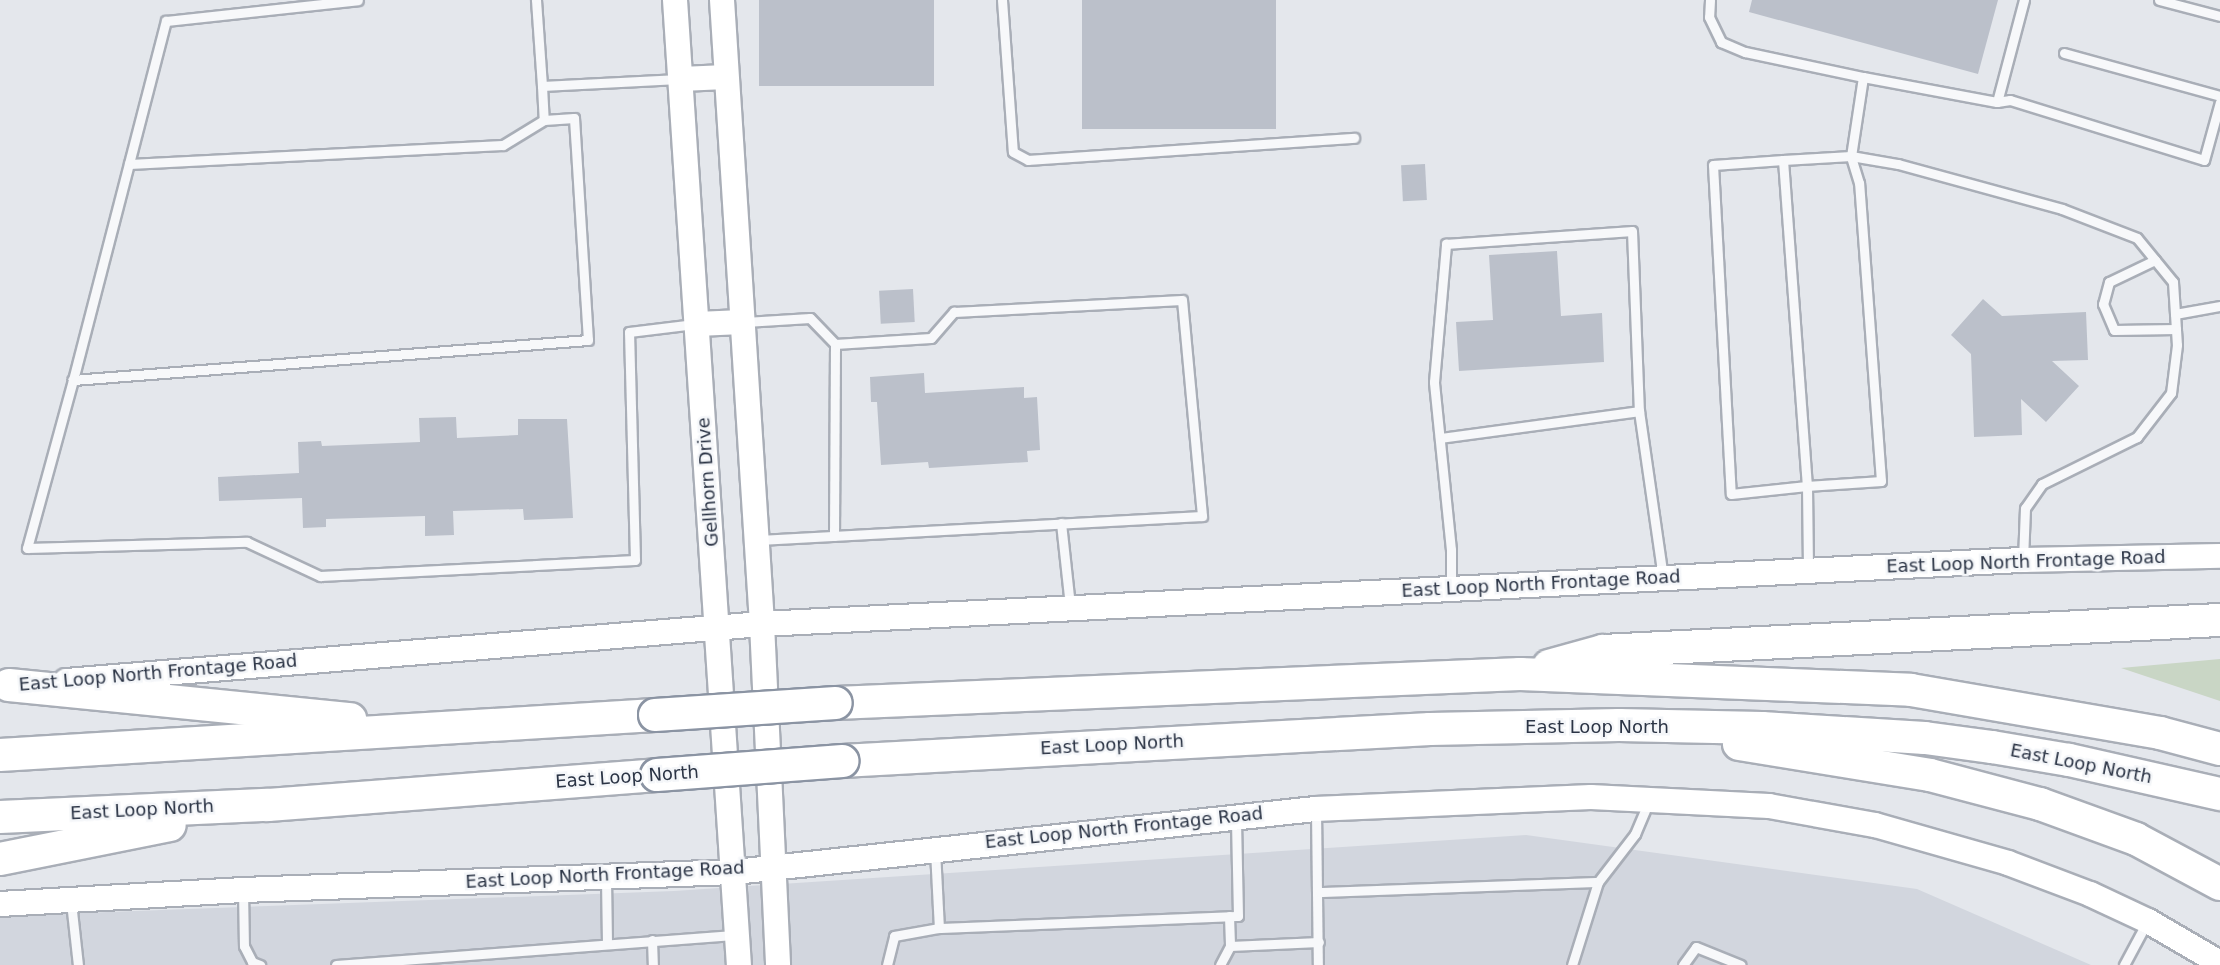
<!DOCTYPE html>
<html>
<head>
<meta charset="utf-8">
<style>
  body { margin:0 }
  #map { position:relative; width:2220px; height:965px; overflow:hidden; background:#e4e7ec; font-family:"DejaVu Sans",sans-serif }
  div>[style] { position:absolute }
  .built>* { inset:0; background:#d2d6de }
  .green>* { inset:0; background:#c9d6c5 }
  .building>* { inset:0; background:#bbc0ca; transform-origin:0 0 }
  .roads { filter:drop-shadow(2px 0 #a9aeb7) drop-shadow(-2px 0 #a9aeb7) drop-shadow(0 2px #a9aeb7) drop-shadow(0 -2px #a9aeb7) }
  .service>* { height:9px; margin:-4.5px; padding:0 4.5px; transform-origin:4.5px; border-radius:4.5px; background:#f7f8fa }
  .secondary>* { height:24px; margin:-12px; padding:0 12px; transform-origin:12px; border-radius:12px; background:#fff }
  .motorway>* { height:32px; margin:-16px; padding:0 16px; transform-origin:16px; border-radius:16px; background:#fff }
  .bridges { filter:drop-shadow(2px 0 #8b94a3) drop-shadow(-2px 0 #8b94a3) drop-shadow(0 2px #8b94a3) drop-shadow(0 -2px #8b94a3) }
  .motorway-bridge>* { height:32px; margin:-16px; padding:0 16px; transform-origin:16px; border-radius:16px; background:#fff }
  span { translate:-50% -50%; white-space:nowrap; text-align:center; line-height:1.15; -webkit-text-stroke:5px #f4f6f9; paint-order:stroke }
  .street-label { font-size:18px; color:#2b3445 }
</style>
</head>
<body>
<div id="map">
  <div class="built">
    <div style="clip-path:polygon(1526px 835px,1917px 889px,2091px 965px,0 965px,0 916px,674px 891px)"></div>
  </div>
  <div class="green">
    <div style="clip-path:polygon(2220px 659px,2220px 701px,2121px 668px)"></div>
  </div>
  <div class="building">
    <div style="left:759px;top:0;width:175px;height:86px"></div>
    <div style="left:1082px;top:0;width:194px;height:129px"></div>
    <div style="clip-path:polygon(1752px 0,1998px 0,1978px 74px,1749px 12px)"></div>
    <div style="left:1425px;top:164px;width:36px;height:24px;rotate:87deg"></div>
    <div style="clip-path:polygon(1557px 251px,1561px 316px,1602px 313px,1604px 362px,1459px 371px,1456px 322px,1493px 320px,1489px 255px)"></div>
    <div style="left:913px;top:289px;width:33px;height:34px;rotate:87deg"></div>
    <div style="clip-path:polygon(1983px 299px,2002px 316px,2086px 312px,2088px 360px,2052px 361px,2079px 386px,2046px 422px,2021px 399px,2022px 435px,1974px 437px,1971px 354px,1951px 335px)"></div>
    <div style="clip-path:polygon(924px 373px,925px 393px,1024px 387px,1024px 398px,1037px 397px,1040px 450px,1027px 451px,1028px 462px,929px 468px,928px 462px,881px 465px,877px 402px,871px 402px,870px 377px)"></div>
    <div style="clip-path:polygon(456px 417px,457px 438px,518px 435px,518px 419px,567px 419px,573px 518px,524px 520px,523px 509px,453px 511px,454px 535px,425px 536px,425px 516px,326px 519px,326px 527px,303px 528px,302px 498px,219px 501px,218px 477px,299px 473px,298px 442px,321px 441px,322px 446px,420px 442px,419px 418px)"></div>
  </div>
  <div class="roads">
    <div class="service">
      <div style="left:536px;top:0;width:86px;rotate:86deg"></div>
      <div style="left:542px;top:86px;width:137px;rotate:-2.9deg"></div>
      <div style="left:1002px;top:0;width:152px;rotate:85.9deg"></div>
      <div style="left:1013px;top:152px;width:17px;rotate:28deg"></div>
      <div style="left:1028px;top:160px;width:327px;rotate:-3.9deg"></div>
      <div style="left:1710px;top:0;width:17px;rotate:93deg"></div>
      <div style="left:1709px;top:17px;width:28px;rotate:64deg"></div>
      <div style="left:1721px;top:42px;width:26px;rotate:23deg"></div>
      <div style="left:1745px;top:52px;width:121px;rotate:12deg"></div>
      <div style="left:1863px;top:77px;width:80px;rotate:98.6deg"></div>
      <div style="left:1851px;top:156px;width:48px;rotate:9.7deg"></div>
      <div style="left:1898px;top:164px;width:170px;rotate:15.3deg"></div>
      <div style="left:2062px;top:209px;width:80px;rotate:21.1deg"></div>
      <div style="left:2137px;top:238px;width:57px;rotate:50.7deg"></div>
      <div style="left:2173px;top:282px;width:63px;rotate:86.4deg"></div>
      <div style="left:2177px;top:345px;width:48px;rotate:97.1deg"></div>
      <div style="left:2171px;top:393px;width:56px;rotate:127.7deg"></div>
      <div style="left:2137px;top:437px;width:106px;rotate:153.7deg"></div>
      <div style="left:2042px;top:484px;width:29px;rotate:125deg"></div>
      <div style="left:2025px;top:508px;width:52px;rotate:92.2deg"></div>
      <div style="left:2159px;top:0;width:63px;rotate:14.7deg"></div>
      <div style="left:2064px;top:53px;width:162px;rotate:15.4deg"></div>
      <div style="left:1863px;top:77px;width:136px;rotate:10.6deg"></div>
      <div style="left:1997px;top:102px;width:106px;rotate:-75.2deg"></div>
      <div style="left:542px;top:86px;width:34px;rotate:87deg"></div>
      <div style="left:544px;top:120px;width:30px;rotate:-4deg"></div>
      <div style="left:574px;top:118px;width:222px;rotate:86.4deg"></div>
      <div style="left:588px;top:340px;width:517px;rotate:175.56deg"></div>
      <div style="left:73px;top:380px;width:174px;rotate:105.3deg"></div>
      <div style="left:27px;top:548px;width:220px;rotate:-1.6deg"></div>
      <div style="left:247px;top:542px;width:81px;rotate:25deg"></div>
      <div style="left:320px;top:576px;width:315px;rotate:-2.9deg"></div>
      <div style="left:635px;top:560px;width:228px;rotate:-91.5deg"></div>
      <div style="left:629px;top:332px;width:66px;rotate:-6.9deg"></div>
      <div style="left:1997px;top:102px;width:13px;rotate:-9deg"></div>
      <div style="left:2010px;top:100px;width:203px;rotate:17.2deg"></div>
      <div style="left:2204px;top:160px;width:60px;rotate:-74.6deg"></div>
      <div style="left:1783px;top:160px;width:327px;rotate:85.8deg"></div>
      <div style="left:1807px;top:486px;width:74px;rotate:-3.9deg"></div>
      <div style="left:1881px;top:481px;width:299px;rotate:-94.2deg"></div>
      <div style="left:1859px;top:183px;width:28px;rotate:-107deg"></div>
      <div style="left:1851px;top:156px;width:68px;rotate:176.6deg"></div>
      <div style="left:1783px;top:160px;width:70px;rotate:175.9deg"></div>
      <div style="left:1713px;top:165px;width:329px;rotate:86.9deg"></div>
      <div style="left:1731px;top:494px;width:76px;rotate:-6deg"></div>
      <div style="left:1807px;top:486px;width:85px;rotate:89.3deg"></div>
      <div style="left:129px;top:164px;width:374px;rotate:-2.9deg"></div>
      <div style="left:503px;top:145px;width:48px;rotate:-31.4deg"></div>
      <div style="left:2155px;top:260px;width:51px;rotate:154.4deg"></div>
      <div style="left:2109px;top:282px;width:23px;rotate:105deg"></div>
      <div style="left:2103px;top:304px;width:28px;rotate:67deg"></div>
      <div style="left:2114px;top:330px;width:62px;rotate:-0.9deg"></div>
      <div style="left:2175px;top:314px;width:46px;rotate:-10.1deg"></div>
      <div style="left:745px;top:322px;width:65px;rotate:-3.5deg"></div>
      <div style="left:810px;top:318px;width:36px;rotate:46deg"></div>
      <div style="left:835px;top:344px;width:96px;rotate:-3.6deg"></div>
      <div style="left:931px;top:338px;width:35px;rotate:-49deg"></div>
      <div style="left:954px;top:312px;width:228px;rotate:-3deg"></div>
      <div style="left:1182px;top:300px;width:217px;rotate:84.7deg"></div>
      <div style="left:1202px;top:516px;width:444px;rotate:176.9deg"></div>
      <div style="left:73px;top:380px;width:371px;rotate:-75.5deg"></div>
      <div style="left:166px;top:21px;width:193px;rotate:-6.2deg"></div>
      <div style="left:1440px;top:438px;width:201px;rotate:-7.7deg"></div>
      <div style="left:1061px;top:523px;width:83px;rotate:83.8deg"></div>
      <div style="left:834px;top:536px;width:192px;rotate:-89.7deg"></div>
      <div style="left:1451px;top:589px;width:39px;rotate:-90deg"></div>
      <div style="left:1451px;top:550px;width:169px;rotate:-95.8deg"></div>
      <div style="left:1434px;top:382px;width:139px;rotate:-85deg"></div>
      <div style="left:1446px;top:244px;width:186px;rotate:-4deg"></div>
      <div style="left:1632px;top:231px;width:180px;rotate:87.8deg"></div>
      <div style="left:1639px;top:411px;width:169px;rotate:81.8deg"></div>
      <div style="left:1316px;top:811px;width:154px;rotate:89.3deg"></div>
      <div style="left:935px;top:850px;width:78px;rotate:87.1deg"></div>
      <div style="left:939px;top:928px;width:299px;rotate:-2.3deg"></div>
      <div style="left:1238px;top:916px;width:98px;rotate:-91.2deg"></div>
      <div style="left:606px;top:879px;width:64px;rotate:89.1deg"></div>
      <div style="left:243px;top:890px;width:56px;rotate:89deg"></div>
      <div style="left:244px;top:946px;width:18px;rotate:63deg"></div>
      <div style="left:252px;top:962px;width:9px;rotate:21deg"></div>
      <div style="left:1320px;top:892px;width:278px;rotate:-2.1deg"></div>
      <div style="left:1598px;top:882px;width:61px;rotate:-52.4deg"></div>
      <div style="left:1635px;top:834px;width:36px;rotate:-67deg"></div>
      <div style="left:71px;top:902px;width:63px;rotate:83.7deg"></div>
      <div style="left:1229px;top:916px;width:30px;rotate:88deg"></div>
      <div style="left:1230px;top:946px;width:89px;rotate:-2.6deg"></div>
      <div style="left:652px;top:940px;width:25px;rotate:88deg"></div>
      <div style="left:336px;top:965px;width:402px;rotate:-4.3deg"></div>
      <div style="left:887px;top:965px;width:30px;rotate:-76deg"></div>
      <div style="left:894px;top:936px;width:46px;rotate:-10.1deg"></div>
      <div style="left:1220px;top:965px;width:21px;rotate:-62deg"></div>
      <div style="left:1572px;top:965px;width:87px;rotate:-72.6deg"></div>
      <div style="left:1683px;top:965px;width:22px;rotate:-54deg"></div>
      <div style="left:1696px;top:947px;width:48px;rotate:21.8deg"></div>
      <div style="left:2124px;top:965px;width:49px;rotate:-61.9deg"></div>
    </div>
    <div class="secondary">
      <div style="left:675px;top:0;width:967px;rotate:86.21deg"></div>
      <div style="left:722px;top:0;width:625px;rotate:86.33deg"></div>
      <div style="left:762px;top:624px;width:341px;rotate:87.3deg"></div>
      <div style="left:681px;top:79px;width:45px;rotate:-2.5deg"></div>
      <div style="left:697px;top:324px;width:45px;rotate:-2.5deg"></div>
      <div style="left:66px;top:681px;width:698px;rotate:-4.68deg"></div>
      <div style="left:762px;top:624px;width:1263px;rotate:-2.91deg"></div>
      <div style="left:2023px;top:560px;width:197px;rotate:-1.2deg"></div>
      <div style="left:0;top:904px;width:243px;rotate:-3.3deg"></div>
      <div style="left:243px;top:890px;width:492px;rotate:-2.1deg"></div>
      <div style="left:735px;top:872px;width:583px;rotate:-6.2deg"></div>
      <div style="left:1315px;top:809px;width:276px;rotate:-2.5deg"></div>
      <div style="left:1591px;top:797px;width:178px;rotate:2.9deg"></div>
      <div style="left:1769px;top:806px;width:108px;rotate:10.2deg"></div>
      <div style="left:1875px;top:825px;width:138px;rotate:15.9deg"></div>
      <div style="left:2008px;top:863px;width:88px;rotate:20.7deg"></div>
      <div style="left:2090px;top:894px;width:64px;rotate:25deg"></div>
      <div style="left:2148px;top:921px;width:83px;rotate:30.3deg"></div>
    </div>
    <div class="motorway">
      <div style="left:1549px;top:666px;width:56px;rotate:-15.5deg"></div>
      <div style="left:1603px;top:651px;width:618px;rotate:-2.88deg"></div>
      <div style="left:9px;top:685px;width:343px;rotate:5.7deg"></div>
      <div style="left:836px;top:703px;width:685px;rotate:-2.43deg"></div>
      <div style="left:1520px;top:674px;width:391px;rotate:2.3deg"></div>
      <div style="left:1911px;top:690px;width:253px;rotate:9.8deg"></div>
      <div style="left:2160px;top:733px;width:62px;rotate:14.9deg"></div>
      <div style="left:1739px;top:744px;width:193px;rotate:9.2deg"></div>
      <div style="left:1930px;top:775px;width:114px;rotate:14.8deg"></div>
      <div style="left:2040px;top:804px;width:102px;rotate:20deg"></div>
      <div style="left:2136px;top:839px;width:95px;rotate:28.2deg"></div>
      <div style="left:0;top:755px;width:656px;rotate:-3.49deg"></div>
      <div style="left:842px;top:761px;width:589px;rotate:-3.12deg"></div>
      <div style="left:1430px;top:729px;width:189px;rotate:-1.2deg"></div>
      <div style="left:1619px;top:725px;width:143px;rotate:1.2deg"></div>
      <div style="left:1762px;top:728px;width:163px;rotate:3.5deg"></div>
      <div style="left:1925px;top:738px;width:68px;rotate:7.7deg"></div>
      <div style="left:1992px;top:747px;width:78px;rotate:9.6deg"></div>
      <div style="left:2069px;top:760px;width:155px;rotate:12.7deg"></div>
      <div style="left:0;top:817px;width:268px;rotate:-2.6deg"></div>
      <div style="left:268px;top:805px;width:390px;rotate:-4.4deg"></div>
      <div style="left:0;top:859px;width:173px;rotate:-11.3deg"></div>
    </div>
  </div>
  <div class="bridges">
    <div class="motorway-bridge">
      <div style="left:655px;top:715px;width:181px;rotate:-3.8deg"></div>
      <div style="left:657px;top:775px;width:186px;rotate:-4.3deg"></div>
    </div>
  </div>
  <div class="street-label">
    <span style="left:708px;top:482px;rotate:-94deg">Gellhorn Drive</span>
    <span style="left:2026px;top:562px;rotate:-2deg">East Loop North Frontage Road</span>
    <span style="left:1541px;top:584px;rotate:-3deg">East Loop North Frontage Road</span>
    <span style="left:158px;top:673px;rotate:-5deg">East Loop North Frontage Road</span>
    <span style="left:1597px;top:727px">East Loop North</span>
    <span style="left:1112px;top:745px;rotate:-3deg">East Loop North</span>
    <span style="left:2081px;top:764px;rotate:11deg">East Loop North</span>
    <span style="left:627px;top:777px;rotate:-4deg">East Loop North</span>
    <span style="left:142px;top:810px;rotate:-3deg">East Loop North</span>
    <span style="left:1124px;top:828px;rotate:-6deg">East Loop North Frontage Road</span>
    <span style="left:605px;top:875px;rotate:-3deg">East Loop North Frontage Road</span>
  </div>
</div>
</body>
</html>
